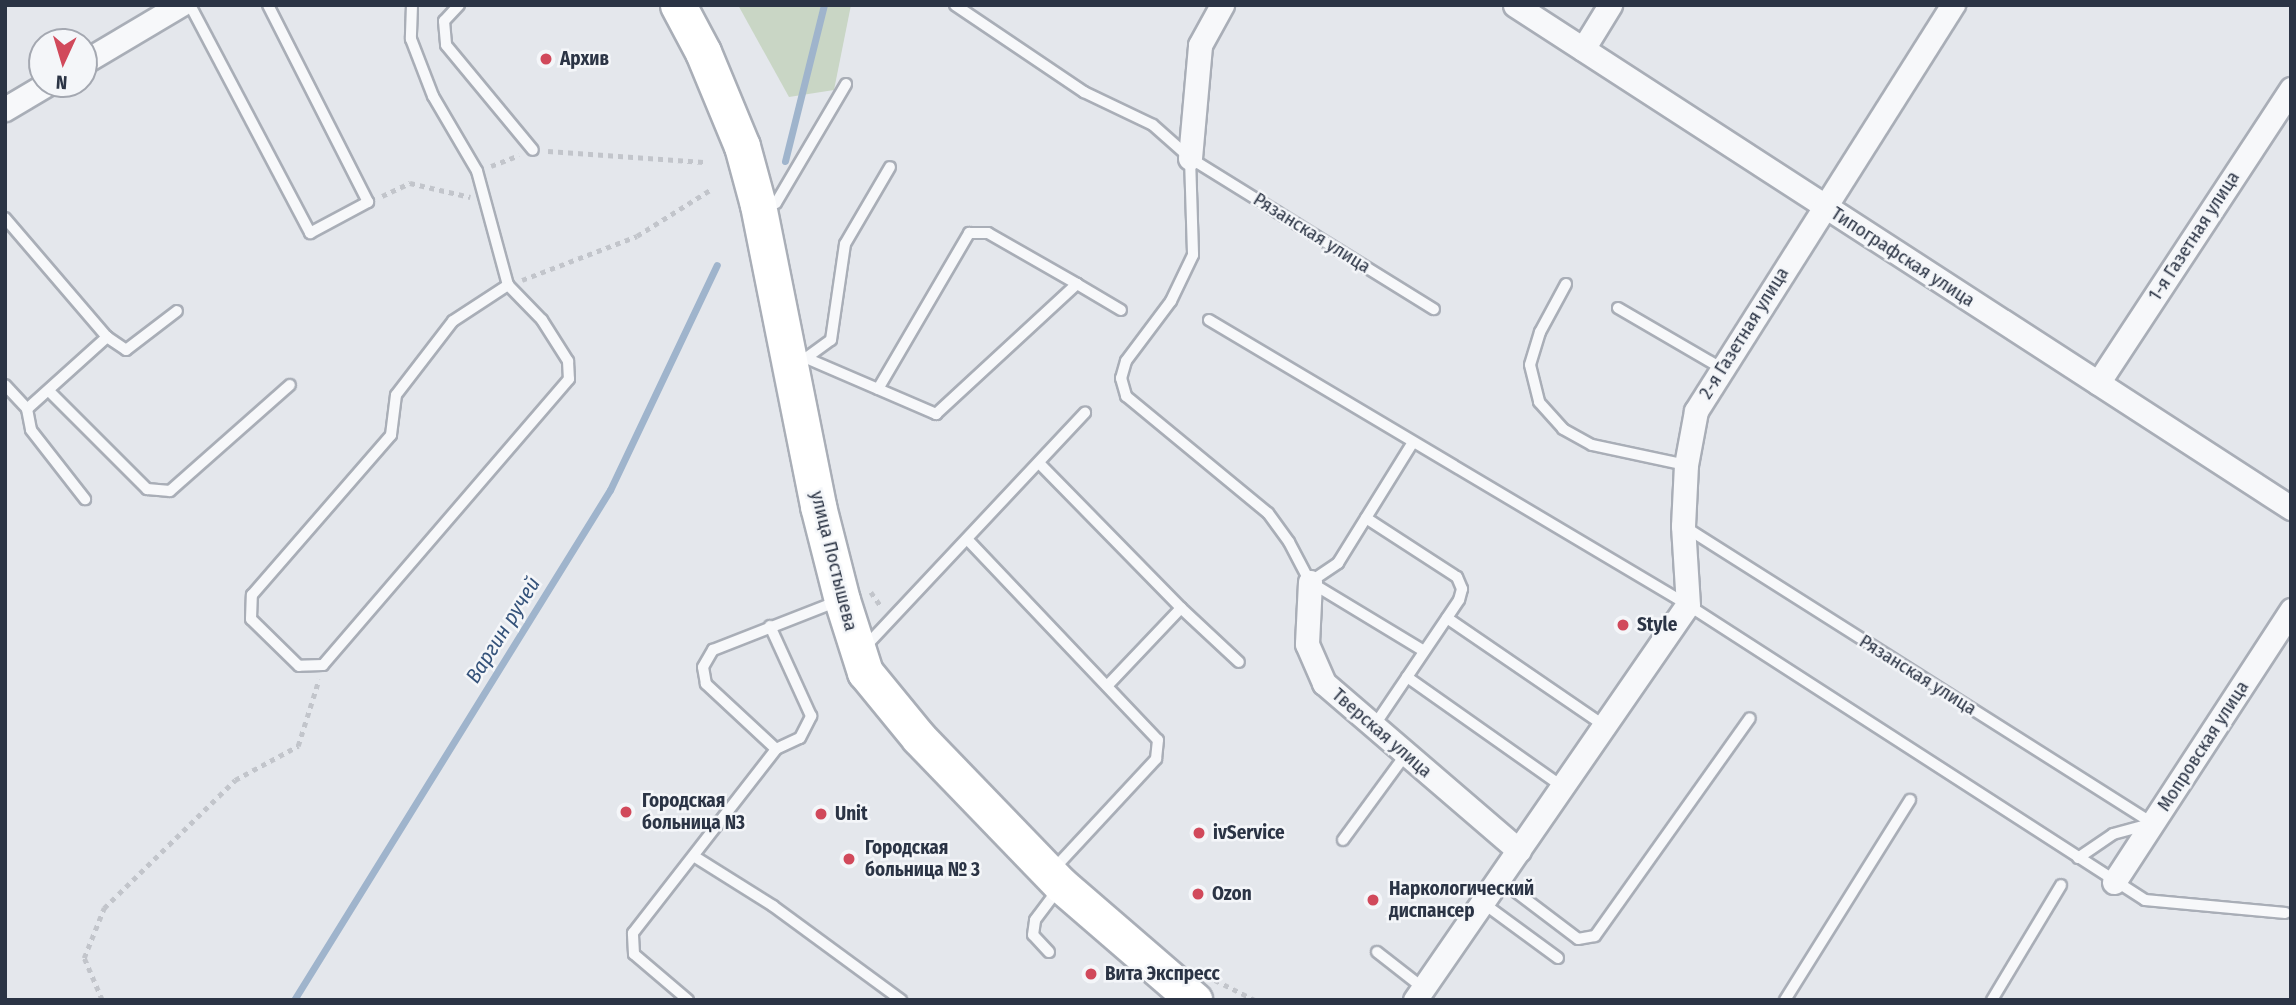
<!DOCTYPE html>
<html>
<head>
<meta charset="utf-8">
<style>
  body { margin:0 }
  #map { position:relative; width:2296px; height:1005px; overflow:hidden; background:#e4e7ec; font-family:"Fira Sans Condensed",sans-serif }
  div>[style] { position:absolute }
  .green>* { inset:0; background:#c9d6c5 }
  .stream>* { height:7px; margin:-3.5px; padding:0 3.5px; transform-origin:3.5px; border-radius:3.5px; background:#9fb4cc }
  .path>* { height:4.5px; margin-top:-2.25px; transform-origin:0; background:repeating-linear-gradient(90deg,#c2c5cb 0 5px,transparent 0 10px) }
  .roads { filter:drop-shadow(2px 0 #a9aeb7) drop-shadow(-2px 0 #a9aeb7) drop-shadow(0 2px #a9aeb7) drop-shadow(0 -2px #a9aeb7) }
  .service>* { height:10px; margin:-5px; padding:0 5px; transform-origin:5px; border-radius:5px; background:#f7f8fa }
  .minor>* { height:23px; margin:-11.5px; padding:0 11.5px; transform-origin:11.5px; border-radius:11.5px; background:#f7f8fa }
  .primary>* { height:35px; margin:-17.5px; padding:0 17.5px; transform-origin:17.5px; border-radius:17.5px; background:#fff }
  .dots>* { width:19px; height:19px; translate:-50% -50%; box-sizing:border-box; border:4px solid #f4f6f9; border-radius:50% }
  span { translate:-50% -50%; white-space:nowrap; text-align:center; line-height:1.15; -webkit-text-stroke:5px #f4f6f9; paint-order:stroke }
  .poi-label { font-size:19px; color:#2b3445; font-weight:700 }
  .left { translate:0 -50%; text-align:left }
  .street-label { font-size:19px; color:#2b3445 }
  .water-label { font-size:21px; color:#34527a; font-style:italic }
  .frame { position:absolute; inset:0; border:7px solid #2b3445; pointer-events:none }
  .north { position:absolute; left:28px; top:28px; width:70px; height:70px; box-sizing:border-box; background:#f4f6f9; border:2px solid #a4a8b1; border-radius:50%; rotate:184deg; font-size:19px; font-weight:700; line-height:28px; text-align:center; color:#2b3445 }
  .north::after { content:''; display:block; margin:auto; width:24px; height:32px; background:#d1495b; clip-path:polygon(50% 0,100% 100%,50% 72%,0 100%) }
</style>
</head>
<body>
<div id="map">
  <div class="green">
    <div style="clip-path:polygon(738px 5px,851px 5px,834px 90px,789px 97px)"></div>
  </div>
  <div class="stream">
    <div style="left:785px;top:161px;width:161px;rotate:-76deg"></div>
    <div style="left:294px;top:1000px;width:600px;rotate:-58.22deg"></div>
    <div style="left:610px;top:490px;width:249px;rotate:-64.6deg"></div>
  </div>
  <div class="path">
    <div style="left:548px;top:151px;width:156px;rotate:4deg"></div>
    <div style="left:491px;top:166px;width:30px;rotate:-21deg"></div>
    <div style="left:382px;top:196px;width:31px;rotate:-25deg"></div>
    <div style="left:410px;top:183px;width:62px;rotate:13.1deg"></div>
    <div style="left:522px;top:280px;width:123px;rotate:-20.9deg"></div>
    <div style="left:637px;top:236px;width:86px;rotate:-32.2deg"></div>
    <div style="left:871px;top:592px;width:19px;rotate:55deg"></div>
    <div style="left:1215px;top:980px;width:45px;rotate:26.6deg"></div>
    <div style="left:102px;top:1000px;width:46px;rotate:-113.2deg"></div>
    <div style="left:84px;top:958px;width:54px;rotate:-68.2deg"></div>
    <div style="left:104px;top:908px;width:183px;rotate:-44.3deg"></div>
    <div style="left:235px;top:780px;width:72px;rotate:-28.4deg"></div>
    <div style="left:298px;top:746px;width:70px;rotate:-72.6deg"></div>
  </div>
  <div class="roads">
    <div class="service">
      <div style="left:190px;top:5px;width:258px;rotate:62.2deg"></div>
      <div style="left:310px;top:233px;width:66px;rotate:-28.1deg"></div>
      <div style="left:368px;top:202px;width:221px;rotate:-116.9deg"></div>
      <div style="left:412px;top:5px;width:34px;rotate:92deg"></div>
      <div style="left:411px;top:39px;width:61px;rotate:68.9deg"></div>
      <div style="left:433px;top:96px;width:87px;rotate:59.6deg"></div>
      <div style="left:477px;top:171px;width:118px;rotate:74.8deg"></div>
      <div style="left:508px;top:285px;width:49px;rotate:45.8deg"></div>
      <div style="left:542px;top:320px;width:49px;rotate:57.6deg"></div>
      <div style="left:568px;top:361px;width:18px;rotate:87deg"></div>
      <div style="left:569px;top:379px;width:377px;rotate:130.7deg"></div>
      <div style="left:323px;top:665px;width:24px;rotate:178deg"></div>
      <div style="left:299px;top:666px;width:67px;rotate:-135.6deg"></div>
      <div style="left:251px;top:619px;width:24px;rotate:-88deg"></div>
      <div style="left:252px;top:595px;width:212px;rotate:-49deg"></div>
      <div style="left:391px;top:435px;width:40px;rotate:-82.9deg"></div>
      <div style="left:396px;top:395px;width:93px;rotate:-52.4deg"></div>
      <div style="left:453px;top:321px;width:66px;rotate:-33.2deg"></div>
      <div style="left:459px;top:5px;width:22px;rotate:133deg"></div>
      <div style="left:444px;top:21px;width:24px;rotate:85deg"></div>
      <div style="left:446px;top:45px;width:136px;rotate:50.4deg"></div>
      <div style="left:955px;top:5px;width:156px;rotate:34deg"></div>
      <div style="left:1084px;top:92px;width:76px;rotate:25.6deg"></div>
      <div style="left:1153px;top:125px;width:50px;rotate:41.7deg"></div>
      <div style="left:1190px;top:158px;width:287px;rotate:31.8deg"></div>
      <div style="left:1190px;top:158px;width:97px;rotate:88.2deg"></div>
      <div style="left:1193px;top:255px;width:51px;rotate:115.6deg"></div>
      <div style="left:1171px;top:301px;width:75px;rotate:126.9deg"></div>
      <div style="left:1126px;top:361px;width:18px;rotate:106deg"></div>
      <div style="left:1121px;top:378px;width:19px;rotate:74deg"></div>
      <div style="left:1126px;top:396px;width:184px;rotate:39.5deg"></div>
      <div style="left:1268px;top:513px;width:36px;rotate:54deg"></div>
      <div style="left:1289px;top:542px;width:45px;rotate:62.3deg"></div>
      <div style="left:1310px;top:582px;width:133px;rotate:31.2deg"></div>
      <div style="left:763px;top:205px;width:13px;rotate:-9deg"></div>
      <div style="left:776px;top:203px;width:138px;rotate:-59.5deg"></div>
      <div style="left:5px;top:218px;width:157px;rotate:49.4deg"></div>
      <div style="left:107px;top:337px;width:23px;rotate:34deg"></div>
      <div style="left:126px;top:350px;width:64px;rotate:-37.4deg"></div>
      <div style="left:1566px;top:284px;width:55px;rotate:118.4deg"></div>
      <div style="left:1540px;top:332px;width:34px;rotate:107deg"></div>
      <div style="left:1530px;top:365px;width:38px;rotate:76deg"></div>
      <div style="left:1539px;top:402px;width:36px;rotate:48deg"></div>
      <div style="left:1563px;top:429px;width:33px;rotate:29deg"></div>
      <div style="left:1592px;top:445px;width:96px;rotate:12deg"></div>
      <div style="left:1618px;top:308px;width:119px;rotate:30.2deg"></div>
      <div style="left:1209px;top:320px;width:557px;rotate:30.75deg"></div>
      <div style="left:1688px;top:605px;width:544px;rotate:32.84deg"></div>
      <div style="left:2145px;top:900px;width:141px;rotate:5.3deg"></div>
      <div style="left:806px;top:358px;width:31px;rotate:-36deg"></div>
      <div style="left:831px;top:340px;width:97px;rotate:-81.7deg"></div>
      <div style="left:845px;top:244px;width:89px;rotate:-59.7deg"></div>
      <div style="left:795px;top:359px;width:11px;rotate:-5deg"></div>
      <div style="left:806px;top:358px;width:142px;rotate:23.3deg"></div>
      <div style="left:936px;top:414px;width:192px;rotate:-42.7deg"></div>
      <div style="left:1077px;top:284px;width:51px;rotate:30.6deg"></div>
      <div style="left:5px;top:385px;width:33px;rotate:47deg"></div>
      <div style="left:27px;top:409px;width:21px;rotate:79deg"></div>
      <div style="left:31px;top:430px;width:88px;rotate:52deg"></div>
      <div style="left:878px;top:389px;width:181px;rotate:-59.7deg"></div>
      <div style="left:969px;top:233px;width:19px"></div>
      <div style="left:988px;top:233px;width:103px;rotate:29.8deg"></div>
      <div style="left:49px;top:391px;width:139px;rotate:45deg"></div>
      <div style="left:147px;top:489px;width:23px;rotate:5deg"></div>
      <div style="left:170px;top:491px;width:160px;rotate:-41.5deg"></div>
      <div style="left:27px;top:409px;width:108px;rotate:-42deg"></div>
      <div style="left:1040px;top:464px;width:202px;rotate:45.6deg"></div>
      <div style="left:1181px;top:608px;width:79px;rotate:43deg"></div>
      <div style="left:1366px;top:518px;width:108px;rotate:33deg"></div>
      <div style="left:1457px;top:577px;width:13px;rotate:67deg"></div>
      <div style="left:1462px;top:589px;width:11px;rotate:105deg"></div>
      <div style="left:1459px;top:600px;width:152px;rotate:124deg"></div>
      <div style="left:1685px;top:527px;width:553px;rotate:32.37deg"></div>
      <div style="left:967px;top:539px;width:277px;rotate:46.5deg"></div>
      <div style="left:1158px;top:740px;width:19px;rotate:96deg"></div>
      <div style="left:1156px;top:759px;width:153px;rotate:132.9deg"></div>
      <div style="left:1310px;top:582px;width:34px;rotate:-34deg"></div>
      <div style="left:1338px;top:563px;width:142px;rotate:-58.2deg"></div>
      <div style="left:1447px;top:618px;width:191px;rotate:34.4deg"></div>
      <div style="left:864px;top:648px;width:323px;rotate:-46.8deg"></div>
      <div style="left:1407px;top:677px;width:191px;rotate:35.2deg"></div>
      <div style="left:1108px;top:685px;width:106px;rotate:-46.5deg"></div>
      <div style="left:776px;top:749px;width:96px;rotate:-137.1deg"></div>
      <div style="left:706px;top:684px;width:17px;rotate:-100deg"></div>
      <div style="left:703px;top:667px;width:20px;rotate:-60deg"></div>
      <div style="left:713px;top:650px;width:134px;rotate:-21.4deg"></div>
      <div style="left:1343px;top:840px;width:107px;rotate:-53.8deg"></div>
      <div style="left:695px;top:857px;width:92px;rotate:32.1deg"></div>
      <div style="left:773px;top:906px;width:159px;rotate:36.3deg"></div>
      <div style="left:2078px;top:858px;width:42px;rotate:-34.4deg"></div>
      <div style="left:2113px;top:834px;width:38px;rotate:-15deg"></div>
      <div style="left:1499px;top:879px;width:99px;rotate:37.2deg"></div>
      <div style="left:1578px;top:939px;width:17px;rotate:-10deg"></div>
      <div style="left:1595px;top:936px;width:267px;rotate:-54.6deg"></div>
      <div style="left:1483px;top:903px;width:93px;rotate:36.3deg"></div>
      <div style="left:1049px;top:952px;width:23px;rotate:-133deg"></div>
      <div style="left:1033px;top:935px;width:15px;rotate:-82deg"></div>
      <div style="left:1035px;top:920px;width:39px;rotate:-53deg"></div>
      <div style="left:1377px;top:952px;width:58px;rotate:38deg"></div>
      <div style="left:688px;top:1000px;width:71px;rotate:-139.6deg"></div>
      <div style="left:634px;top:954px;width:21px;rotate:-93deg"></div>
      <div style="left:633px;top:933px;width:233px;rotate:-52.1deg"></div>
      <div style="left:776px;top:749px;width:26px;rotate:-25deg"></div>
      <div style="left:800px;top:738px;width:25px;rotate:-63deg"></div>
      <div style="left:811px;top:716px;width:99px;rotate:-114.5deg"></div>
      <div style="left:1785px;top:1000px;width:236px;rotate:-58deg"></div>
      <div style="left:1992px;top:1000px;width:134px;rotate:-59deg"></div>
    </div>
    <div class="minor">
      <div style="left:1515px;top:5px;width:925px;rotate:32.95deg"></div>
      <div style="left:1583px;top:49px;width:52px;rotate:-58.5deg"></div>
      <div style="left:84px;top:62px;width:112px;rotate:-30.7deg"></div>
      <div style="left:5px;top:109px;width:49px;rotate:-30.8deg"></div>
      <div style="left:1190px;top:158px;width:113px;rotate:-84.9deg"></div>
      <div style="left:1200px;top:45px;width:46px;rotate:-61.2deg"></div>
      <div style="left:2098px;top:383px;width:352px;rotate:-56.7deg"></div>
      <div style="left:1310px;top:582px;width:62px;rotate:92.8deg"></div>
      <div style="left:1307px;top:644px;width:43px;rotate:66.4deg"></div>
      <div style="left:1324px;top:683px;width:257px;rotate:40.7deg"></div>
      <div style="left:2114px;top:882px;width:325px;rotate:-56.9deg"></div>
      <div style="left:1415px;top:1000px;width:480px;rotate:-55.4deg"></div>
      <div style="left:1688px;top:605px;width:79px;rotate:-93.6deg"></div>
      <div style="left:1683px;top:526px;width:61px;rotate:-87.2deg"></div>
      <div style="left:1686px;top:465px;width:55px;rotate:-79.5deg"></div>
      <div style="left:1696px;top:411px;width:481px;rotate:-57.7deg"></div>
    </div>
    <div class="primary">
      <div style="left:678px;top:5px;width:53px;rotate:62deg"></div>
      <div style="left:703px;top:52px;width:102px;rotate:67.5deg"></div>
      <div style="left:742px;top:146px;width:61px;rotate:74.8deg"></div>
      <div style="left:758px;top:205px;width:307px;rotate:78.7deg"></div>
      <div style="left:818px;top:506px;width:97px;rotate:75.7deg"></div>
      <div style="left:842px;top:600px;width:76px;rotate:72.3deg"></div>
      <div style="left:865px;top:672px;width:85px;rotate:50.7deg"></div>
      <div style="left:919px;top:738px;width:204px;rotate:46deg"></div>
      <div style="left:1061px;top:885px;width:176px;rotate:40.8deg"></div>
    </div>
  </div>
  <div class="dots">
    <div style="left:546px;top:59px;background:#d1495b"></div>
    <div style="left:1623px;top:625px;background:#d1495b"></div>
    <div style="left:626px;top:812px;background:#d1495b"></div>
    <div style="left:821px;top:814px;background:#d1495b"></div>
    <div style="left:1199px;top:833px;background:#d1495b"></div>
    <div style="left:849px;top:859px;background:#d1495b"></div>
    <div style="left:1198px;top:894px;background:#d1495b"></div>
    <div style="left:1373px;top:900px;background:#d1495b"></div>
    <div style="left:1091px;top:974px;background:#d1495b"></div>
  </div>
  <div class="poi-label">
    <span class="left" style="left:560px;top:59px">Архив</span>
    <span class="left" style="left:1637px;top:625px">Style</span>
    <span class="left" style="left:642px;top:812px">Городская<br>больница N3</span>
    <span class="left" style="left:835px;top:814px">Unit</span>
    <span class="left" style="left:1213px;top:833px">ivService</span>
    <span class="left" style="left:865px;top:859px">Городская<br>больница № 3</span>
    <span class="left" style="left:1389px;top:900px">Наркологический<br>диспансер</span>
    <span class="left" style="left:1212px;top:894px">Ozon</span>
    <span class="left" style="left:1105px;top:974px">Вита Экспресс</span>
  </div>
  <div class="street-label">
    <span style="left:1312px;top:233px;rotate:32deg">Рязанская улица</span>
    <span style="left:2194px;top:236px;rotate:-57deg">1-я Газетная улица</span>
    <span style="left:1903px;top:257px;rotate:33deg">Типографская улица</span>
    <span style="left:1744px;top:333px;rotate:-58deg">2-я Газетная улица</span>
    <span style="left:834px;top:561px;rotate:76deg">улица Постышева</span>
    <span style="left:1918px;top:675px;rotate:32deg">Рязанская улица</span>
    <span style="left:1382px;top:733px;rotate:41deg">Тверская улица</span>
    <span style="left:2203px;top:746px;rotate:-57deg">Мопровская улица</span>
  </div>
  <div class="water-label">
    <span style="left:503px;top:630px;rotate:-58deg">Варгин ручей</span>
  </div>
  <div class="frame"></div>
  <div class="north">N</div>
</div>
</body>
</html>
